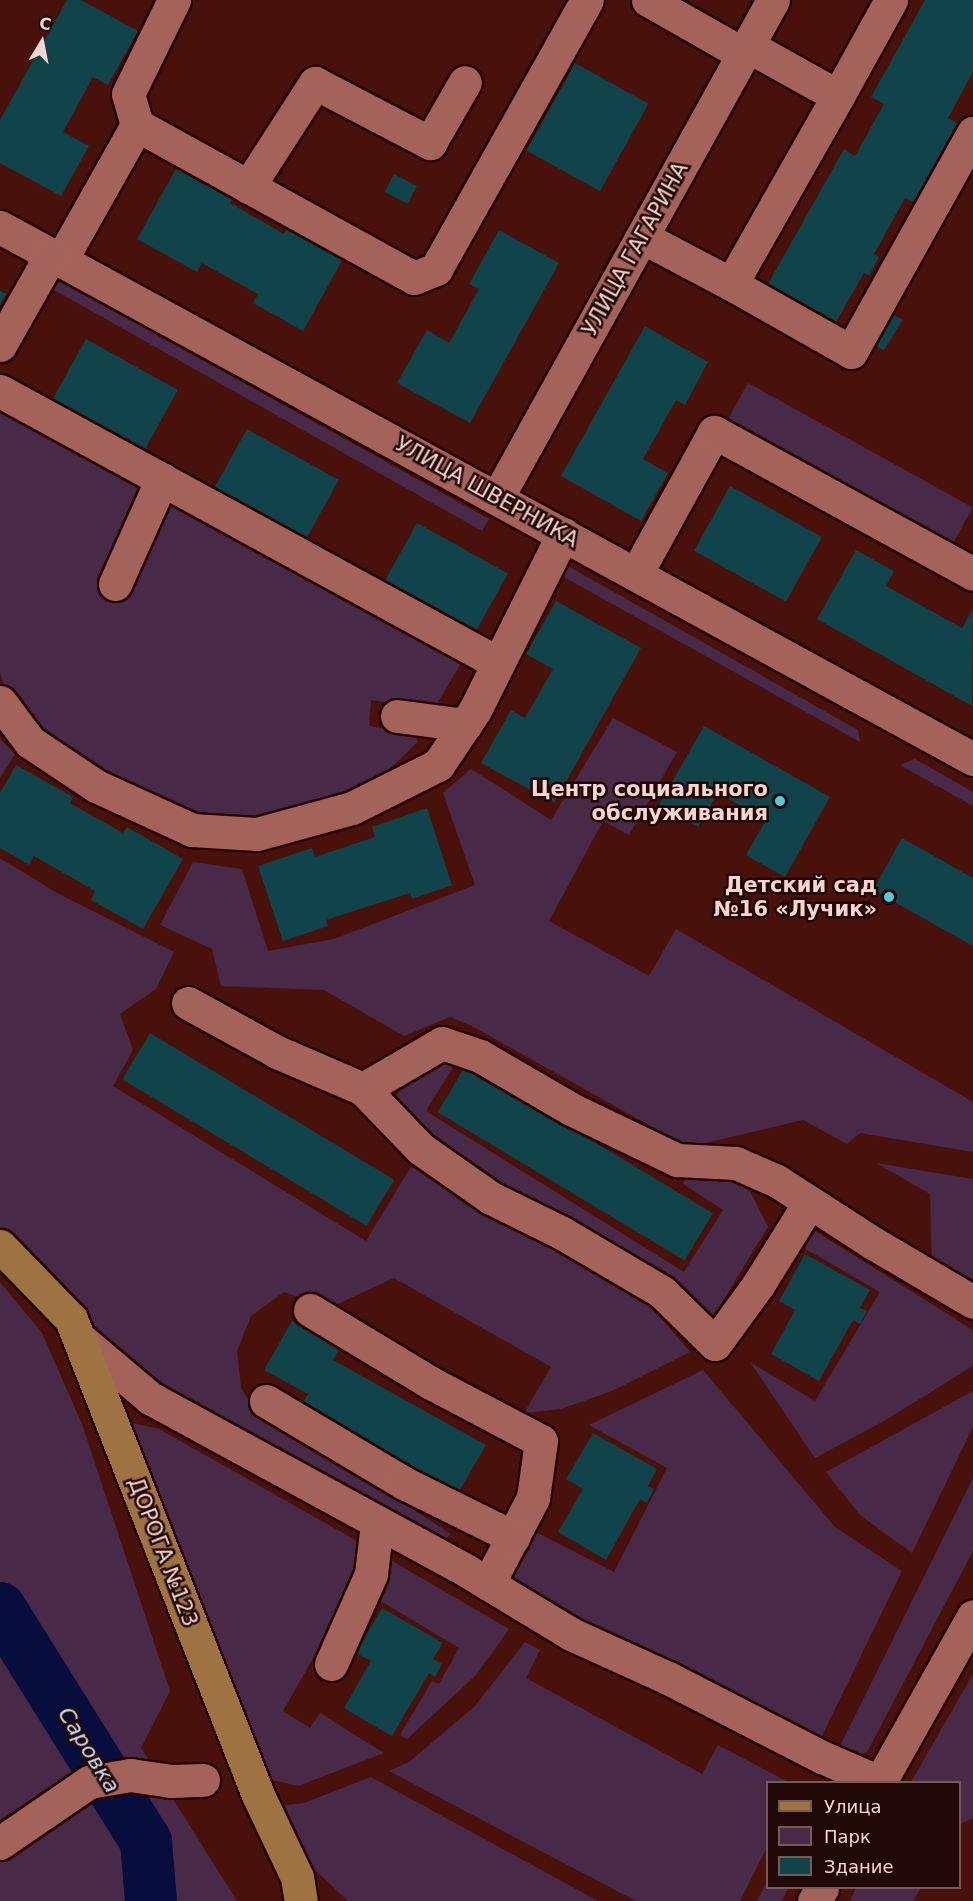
<!DOCTYPE html>
<html>
<head>
<meta charset="utf-8">
<style>
  body { margin:0 }
  #map { position:relative; width:973px; height:1901px; overflow:hidden; background:#49110c; font-family:"DejaVu Sans",sans-serif }
  div>[style] { position:absolute }
  .green>* { inset:0; background:#492948; transform-origin:0 0 }
  .river>* { height:52px; margin:-26px; padding:0 26px; transform-origin:26px; border-radius:26px; background:#070e3d }
  .building>* { inset:0; background:#10434a; transform-origin:0 0 }
  .roads { filter:drop-shadow(2px 0 #280101) drop-shadow(-2px 0 #280101) drop-shadow(0 2px #280101) drop-shadow(0 -2px #280101) }
  .minor>* { height:33px; margin:-16.5px; padding:0 16.5px; transform-origin:16.5px; border-radius:16.5px; background:#a4635a }
  .major>* { height:33px; margin:-16.5px; padding:0 16.5px; transform-origin:16.5px; border-radius:16.5px; background:#9e7341 }
  .dots>* { width:16px; height:16px; translate:-50% -50%; box-sizing:border-box; border:3px solid #200806; border-radius:50% }
  span { translate:-50% -50%; white-space:nowrap; text-align:center; line-height:1.15; -webkit-text-stroke:5px #200806; paint-order:stroke }
  .street-label { font-size:21px; color:#fad5cf }
  .poi-label { font-size:21px; color:#fad5cf; font-weight:700 }
  .right { translate:-100% -50%; text-align:right }
  .water-label { font-size:22px; color:#cedbfc; font-style:italic }
  .legend { position:absolute; left:766px; top:1781px; width:195px; height:108px; box-sizing:border-box; background:#200806; border:2px solid #775a56; margin:0; padding:8px 10px; list-style:none; font-size:18px; color:#fad5cf }
  .legend li { display:flex; align-items:center; gap:12px; height:30px }
  .legend b { width:30px; border:2px solid #775a56 }
  .north { position:absolute; left:12px; top:12px; width:60px; height:60px; -webkit-text-stroke:4px #200806; paint-order:stroke; rotate:10deg; font-size:16px; font-weight:700; line-height:24px; text-align:center; color:#fad5cf }
  .north::after { content:''; display:block; margin:auto; width:21px; height:27px; background:#fad5cf; clip-path:polygon(50% 0,100% 100%,50% 72%,0 100%) }
</style>
</head>
<body>
<div id="map">
  <div class="green">
    <div style="clip-path:polygon(53px 277px,489px 519px,482px 531px,49px 287px)"></div>
    <div style="left:748px;top:383px;width:257px;height:47px;rotate:29deg"></div>
    <div style="clip-path:polygon(0 411px,463px 660px,434px 709px,371px 700px,369px 726px,414px 734px,418px 742px,375px 783px,301px 809px,233px 826px,186px 821px,41px 742px,7px 697px,0 672px)"></div>
    <div style="clip-path:polygon(559px 561px,858px 730px,860px 742px,553px 571px)"></div>
    <div style="clip-path:polygon(613px 718px,677px 752px,629px 835px,603px 821px,549px 921px,649px 976px,676px 929px,973px 1102px,973px 1152px,860px 1133px,847px 1144px,803px 1120px,688px 1147px,472px 1026px,450px 1017px,404px 1036px,324px 990px,221px 986px,212px 949px,160px 925px,193px 862px,242px 869px,268px 951px,334px 939px,475px 885px,443px 793px,471px 769px,551px 820px)"></div>
    <div style="clip-path:polygon(0 739px,15px 754px,0 778px)"></div>
    <div style="clip-path:polygon(915px 759px,973px 792px,973px 806px,900px 765px)"></div>
    <div style="clip-path:polygon(0 858px,57px 893px,174px 952px,156px 989px,120px 1014px,133px 1050px,113px 1086px,366px 1241px,410px 1168px,422px 1166px,649px 1304px,690px 1352px,612px 1391px,561px 1409px,524px 1413px,551px 1367px,394px 1278px,329px 1308px,284px 1292px,251px 1316px,237px 1351px,241px 1388px,258px 1415px,340px 1462px,451px 1534px,442px 1542px,162px 1394px,99px 1341px,0 1228px)"></div>
    <div style="clip-path:polygon(440px 1056px,456px 1062px,426px 1111px,684px 1272px,723px 1210px,683px 1184px,689px 1170px,744px 1179px,768px 1227px,710px 1322px,490px 1184px,392px 1103px,404px 1084px)"></div>
    <div style="clip-path:polygon(876px 1163px,973px 1179px,973px 1293px,932px 1268px,930px 1194px)"></div>
    <div style="clip-path:polygon(815px 1231px,973px 1330px,973px 1366px,884px 1421px,815px 1458px,750px 1362px,815px 1401px,880px 1292px,804px 1248px)"></div>
    <div style="clip-path:polygon(0 1282px,42px 1333px,82px 1424px,170px 1691px,141px 1748px,237px 1901px,0 1901px)"></div>
    <div style="clip-path:polygon(703px 1370px,835px 1527px,902px 1571px,820px 1740px,502px 1581px,530px 1529px,614px 1572px,667px 1468px,589px 1425px)"></div>
    <div style="clip-path:polygon(973px 1391px,973px 1427px,912px 1553px,860px 1515px,826px 1472px)"></div>
    <div style="clip-path:polygon(123px 1421px,159px 1429px,357px 1541px,355px 1585px,283px 1711px,310px 1728px,320px 1713px,384px 1753px,298px 1786px,260px 1777px)"></div>
    <div style="clip-path:polygon(973px 1478px,973px 1551px,867px 1752px,850px 1758px,837px 1752px)"></div>
    <div style="clip-path:polygon(382px 1555px,509px 1629px,476px 1675px,407px 1739px,400px 1735px,432px 1681px,439px 1684px,459px 1648px,374px 1597px)"></div>
    <div style="clip-path:polygon(525px 1642px,540px 1650px,526px 1678px,702px 1774px,718px 1745px,788px 1782px,768px 1782px,767px 1847px,740px 1901px,636px 1901px,389px 1771px,409px 1762px,475px 1706px)"></div>
    <div style="clip-path:polygon(973px 1674px,973px 1818px,960px 1824px,960px 1782px,911px 1782px)"></div>
    <div style="clip-path:polygon(371px 1777px,598px 1901px,348px 1901px,296px 1852px,278px 1806px,304px 1803px)"></div>
    <div style="clip-path:polygon(767px 1881px,768px 1888px,788px 1888px,782px 1901px,757px 1901px)"></div>
    <div style="clip-path:polygon(856px 1888px,921px 1888px,913px 1901px,850px 1901px)"></div>
  </div>
  <div class="river">
    <div style="left:0;top:1608px;width:276px;rotate:58deg"></div>
    <div style="left:146px;top:1842px;width:59px;rotate:85.2deg"></div>
  </div>
  <div class="building">
    <div style="clip-path:polygon(67px 0,81px 0,138px 31px,108px 85px,93px 77px,63px 132px,89px 146px,61px 196px,0 163px,0 120px)"></div>
    <div style="clip-path:polygon(925px 0,973px 0,973px 72px,948px 118px,962px 126px,917px 204px,905px 198px,874px 254px,879px 257px,869px 276px,864px 273px,832px 329px,764px 291px,844px 149px,855px 156px,884px 104px,871px 97px)"></div>
    <div style="left:575px;top:63px;width:84px;height:100px;rotate:29deg"></div>
    <div style="clip-path:polygon(177px 167px,233px 198px,230px 203px,284px 234px,288px 226px,344px 257px,303px 331px,253px 303px,258px 294px,202px 263px,197px 272px,137px 239px)"></div>
    <div style="left:394px;top:174px;width:26px;height:20px;rotate:28deg"></div>
    <div style="clip-path:polygon(499px 230px,559px 263px,470px 423px,397px 383px,427px 330px,449px 343px,479px 289px,469px 284px)"></div>
    <div style="clip-path:polygon(0 291px,6px 294px,0 305px)"></div>
    <div style="left:890px;top:312px;width:15px;height:36px;rotate:32deg"></div>
    <div style="clip-path:polygon(645px 326px,708px 362px,685px 405px,676px 400px,643px 459px,668px 473px,641px 521px,561px 476px)"></div>
    <div style="left:86px;top:339px;width:105px;height:76px;rotate:29deg"></div>
    <div style="left:247px;top:429px;width:105px;height:74px;rotate:29deg"></div>
    <div style="left:730px;top:486px;width:105px;height:74px;rotate:29deg"></div>
    <div style="left:417px;top:523px;width:104px;height:73px;rotate:29deg"></div>
    <div style="clip-path:polygon(856px 550px,894px 571px,886px 586px,962px 628px,973px 609px,972px 706px,817px 619px)"></div>
    <div style="clip-path:polygon(556px 601px,641px 648px,554px 803px,481px 763px,511px 710px,525px 718px,553px 669px,526px 654px)"></div>
    <div style="clip-path:polygon(704px 726px,830px 797px,785px 877px,746px 855px,766px 820px,718px 793px,698px 827px,659px 805px)"></div>
    <div style="clip-path:polygon(16px 765px,73px 797px,70px 803px,123px 833px,127px 827px,183px 859px,143px 929px,91px 900px,95px 891px,34px 856px,29px 865px,0 848px,0 793px)"></div>
    <div style="clip-path:polygon(427px 808px,452px 885px,412px 899px,410px 893px,326px 920px,328px 926px,283px 941px,258px 866px,312px 848px,315px 857px,375px 837px,372px 827px)"></div>
    <div style="clip-path:polygon(902px 838px,973px 878px,973px 946px,873px 890px)"></div>
    <div style="left:150px;top:1033px;width:285px;height:54px;rotate:31deg"></div>
    <div style="left:466px;top:1065px;width:288px;height:55px;rotate:31deg"></div>
    <div style="clip-path:polygon(805px 1254px,870px 1290px,860px 1308px,867px 1311px,860px 1324px,853px 1320px,819px 1381px,771px 1354px,795px 1310px,779px 1301px)"></div>
    <div style="clip-path:polygon(292px 1321px,340px 1348px,333px 1360px,486px 1445px,457px 1495px,301px 1407px,308px 1394px,264px 1370px)"></div>
    <div style="clip-path:polygon(593px 1433px,657px 1469px,648px 1486px,654px 1489px,647px 1503px,640px 1499px,606px 1560px,558px 1532px,583px 1489px,566px 1479px)"></div>
    <div style="clip-path:polygon(382px 1608px,443px 1643px,433px 1659px,442px 1664px,435px 1677px,429px 1673px,392px 1736px,344px 1708px,371px 1661px,356px 1653px)"></div>
  </div>
  <div class="roads">
    <div class="minor">
      <div style="left:648px;top:0;width:109px;rotate:29.6deg"></div>
      <div style="left:748px;top:46px;width:103px;rotate:29.1deg"></div>
      <div style="left:838px;top:96px;width:216px;rotate:119.6deg"></div>
      <div style="left:731px;top:284px;width:138px;rotate:29.5deg"></div>
      <div style="left:851px;top:352px;width:251px;rotate:-60.9deg"></div>
      <div style="left:838px;top:96px;width:110px;rotate:-61.1deg"></div>
      <div style="left:137px;top:125px;width:32px;rotate:-106deg"></div>
      <div style="left:128px;top:94px;width:105px;rotate:-63.9deg"></div>
      <div style="left:248px;top:187px;width:124px;rotate:-57.2deg"></div>
      <div style="left:315px;top:83px;width:130px;rotate:27.6deg"></div>
      <div style="left:430px;top:143px;width:70px;rotate:-60.2deg"></div>
      <div style="left:0;top:227px;width:1109px;rotate:28.67deg"></div>
      <div style="left:642px;top:237px;width:101px;rotate:27.8deg"></div>
      <div style="left:61px;top:260px;width:155px;rotate:-60.6deg"></div>
      <div style="left:137px;top:125px;width:316px;rotate:28.9deg"></div>
      <div style="left:414px;top:278px;width:24px;rotate:-22deg"></div>
      <div style="left:436px;top:269px;width:308px;rotate:-60.7deg"></div>
      <div style="left:0;top:345px;width:103px;rotate:-60.5deg"></div>
      <div style="left:0;top:391px;width:567px;rotate:28.64deg"></div>
      <div style="left:497px;top:498px;width:569px;rotate:-61deg"></div>
      <div style="left:636px;top:574px;width:162px;rotate:-61.2deg"></div>
      <div style="left:714px;top:432px;width:295px;rotate:28.7deg"></div>
      <div style="left:115px;top:584px;width:115px;rotate:-65.9deg"></div>
      <div style="left:0;top:702px;width:50px;rotate:53.1deg"></div>
      <div style="left:30px;top:742px;width:79px;rotate:33.7deg"></div>
      <div style="left:96px;top:786px;width:106px;rotate:24.6deg"></div>
      <div style="left:192px;top:830px;width:65px;rotate:3.5deg"></div>
      <div style="left:257px;top:834px;width:98px;rotate:-15.3deg"></div>
      <div style="left:352px;top:808px;width:96px;rotate:-26.6deg"></div>
      <div style="left:438px;top:765px;width:66px;rotate:-56.1deg"></div>
      <div style="left:475px;top:710px;width:197px;rotate:-63.4deg"></div>
      <div style="left:397px;top:716px;width:69px;rotate:7.5deg"></div>
      <div style="left:188px;top:1003px;width:102px;rotate:28.8deg"></div>
      <div style="left:277px;top:1052px;width:94px;rotate:23.3deg"></div>
      <div style="left:363px;top:1089px;width:83px;rotate:46deg"></div>
      <div style="left:421px;top:1149px;width:85px;rotate:35deg"></div>
      <div style="left:491px;top:1198px;width:79px;rotate:26.2deg"></div>
      <div style="left:562px;top:1233px;width:116px;rotate:30.5deg"></div>
      <div style="left:662px;top:1292px;width:74px;rotate:44.5deg"></div>
      <div style="left:715px;top:1344px;width:73px;rotate:-53.9deg"></div>
      <div style="left:758px;top:1285px;width:97px;rotate:-58.1deg"></div>
      <div style="left:363px;top:1089px;width:91px;rotate:-30.2deg"></div>
      <div style="left:442px;top:1043px;width:40px;rotate:18.9deg"></div>
      <div style="left:480px;top:1056px;width:105px;rotate:30.2deg"></div>
      <div style="left:571px;top:1109px;width:118px;rotate:25.7deg"></div>
      <div style="left:677px;top:1160px;width:59px;rotate:2.9deg"></div>
      <div style="left:736px;top:1163px;width:45px;rotate:23.7deg"></div>
      <div style="left:777px;top:1181px;width:114px;rotate:32.9deg"></div>
      <div style="left:873px;top:1243px;width:116px;rotate:30.5deg"></div>
      <div style="left:310px;top:1310px;width:141px;rotate:31.1deg"></div>
      <div style="left:431px;top:1383px;width:124px;rotate:27.8deg"></div>
      <div style="left:541px;top:1441px;width:58px;rotate:98deg"></div>
      <div style="left:533px;top:1498px;width:97px;rotate:117.6deg"></div>
      <div style="left:79px;top:1338px;width:93px;rotate:40.2deg"></div>
      <div style="left:150px;top:1398px;width:361px;rotate:28.6deg"></div>
      <div style="left:467px;top:1571px;width:122px;rotate:31.2deg"></div>
      <div style="left:571px;top:1634px;width:107px;rotate:24.4deg"></div>
      <div style="left:668px;top:1678px;width:173px;rotate:27.2deg"></div>
      <div style="left:822px;top:1757px;width:62px;rotate:23.7deg"></div>
      <div style="left:266px;top:1401px;width:161px;rotate:30.7deg"></div>
      <div style="left:404px;top:1483px;width:122px;rotate:26.4deg"></div>
      <div style="left:331px;top:1664px;width:98px;rotate:-66deg"></div>
      <div style="left:371px;top:1574px;width:51px;rotate:-83.3deg"></div>
      <div style="left:880px;top:1782px;width:190px;rotate:-60.7deg"></div>
      <div style="left:0;top:1843px;width:108px;rotate:-34.4deg"></div>
      <div style="left:89px;top:1782px;width:42px;rotate:-9.7deg"></div>
      <div style="left:130px;top:1775px;width:41px;rotate:8.3deg"></div>
      <div style="left:171px;top:1781px;width:32px;rotate:-2deg"></div>
      <div style="left:814px;top:1901px;width:15px;rotate:-58deg"></div>
    </div>
    <div class="major">
      <div style="left:0;top:1246px;width:102px;rotate:45.8deg"></div>
      <div style="left:71px;top:1319px;width:511px;rotate:68.55deg"></div>
      <div style="left:258px;top:1795px;width:91px;rotate:64.6deg"></div>
      <div style="left:297px;top:1877px;width:24px;rotate:81deg"></div>
    </div>
  </div>
  <div class="dots">
    <div style="left:780px;top:801px;background:#53cadc"></div>
    <div style="left:889px;top:897px;background:#53cadc"></div>
  </div>
  <div class="street-label">
    <span style="left:635px;top:249px;rotate:-61deg">УЛИЦА ГАГАРИНА</span>
    <span style="left:487px;top:492px;rotate:29deg">УЛИЦА ШВЕРНИКА</span>
    <span style="left:163px;top:1552px;rotate:69deg">ДОРОГА №123</span>
  </div>
  <div class="poi-label">
    <span class="right" style="left:768px;top:801px">Центр социального<br>обслуживания</span>
    <span class="right" style="left:877px;top:897px">Детский сад<br>№16 «Лучик»</span>
  </div>
  <div class="water-label">
    <span style="left:89px;top:1750px;rotate:58deg">Саровка</span>
  </div>
  <ul class="legend">
  <li><b style="height:8px;background:#9e7341"></b>Улица</li>
  <li><b style="height:16px;background:#492948"></b>Парк</li>
  <li><b style="height:16px;background:#10434a"></b>Здание</li>
  </ul>
  <div class="north">С</div>
</div>
</body>
</html>
